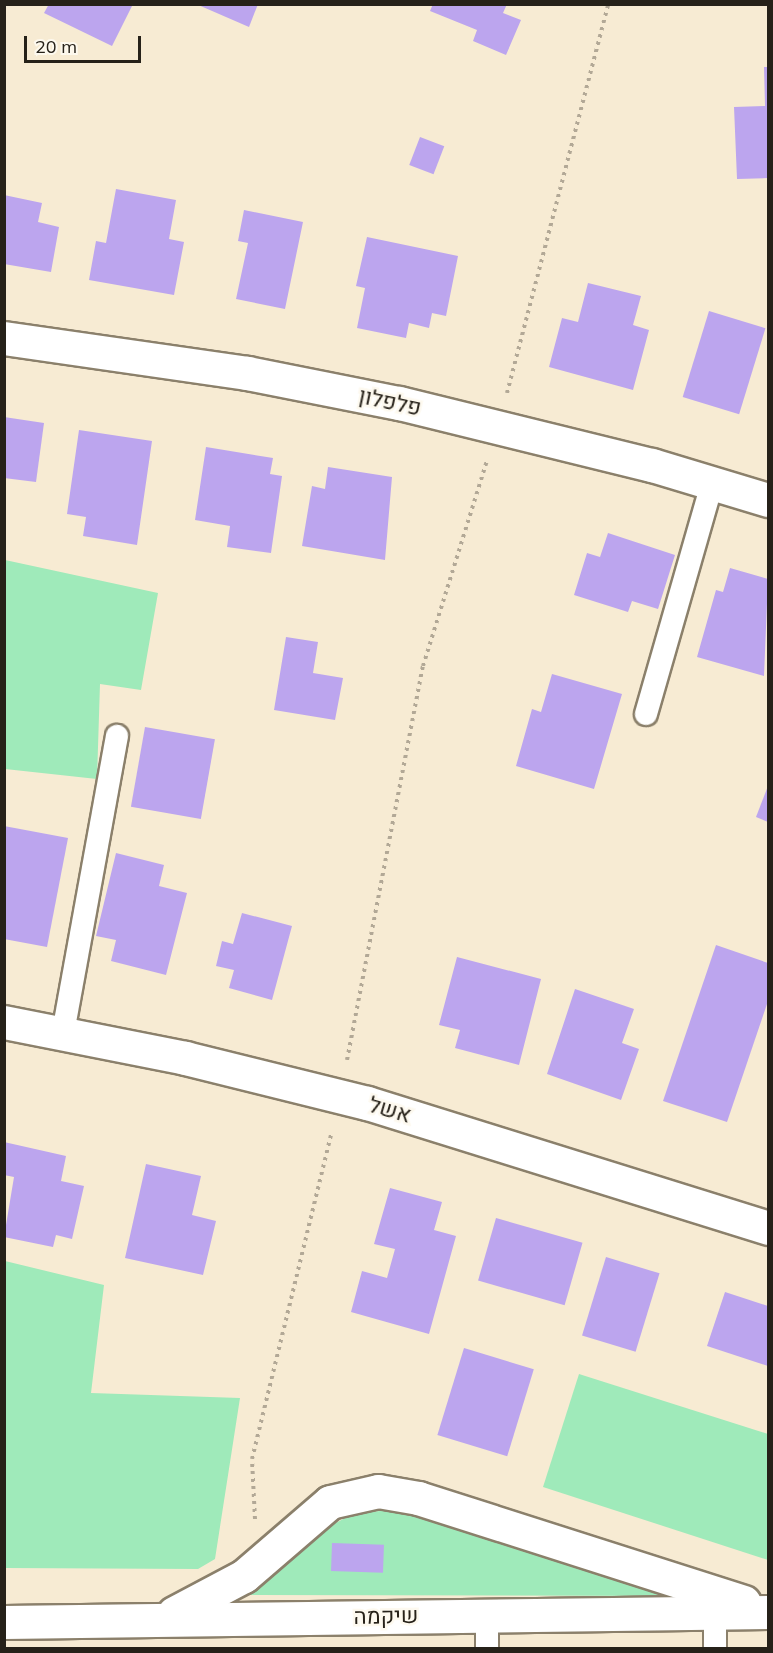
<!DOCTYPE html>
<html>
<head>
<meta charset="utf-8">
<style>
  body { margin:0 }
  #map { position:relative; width:773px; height:1653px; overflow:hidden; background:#f7ebd3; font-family:Mulish,Heebo,sans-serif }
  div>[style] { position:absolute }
  .green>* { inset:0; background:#9feaba }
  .building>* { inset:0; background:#bca5ee; transform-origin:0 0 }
  .path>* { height:4px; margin-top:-2px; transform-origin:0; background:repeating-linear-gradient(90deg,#b2a896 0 3px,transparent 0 7.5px) }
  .roads { filter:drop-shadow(2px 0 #8b806b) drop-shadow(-2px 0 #8b806b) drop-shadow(0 2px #8b806b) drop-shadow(0 -2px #8b806b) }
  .lane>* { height:22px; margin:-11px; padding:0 11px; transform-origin:11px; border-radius:11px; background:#fff }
  .street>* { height:33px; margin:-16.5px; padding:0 16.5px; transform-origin:16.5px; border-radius:16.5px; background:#fff }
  span { translate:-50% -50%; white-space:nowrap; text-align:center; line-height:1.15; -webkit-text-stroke:5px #fdf9ef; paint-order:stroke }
  .street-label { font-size:22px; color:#262119 }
  .frame { position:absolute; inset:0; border:6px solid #262119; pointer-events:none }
  .scale { position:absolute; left:24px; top:36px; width:117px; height:27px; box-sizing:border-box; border:3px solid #262119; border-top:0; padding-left:8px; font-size:18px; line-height:21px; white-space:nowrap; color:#262119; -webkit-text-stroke:4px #fdf9ef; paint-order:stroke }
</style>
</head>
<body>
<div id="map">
  <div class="green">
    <div style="clip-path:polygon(5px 560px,158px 593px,141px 690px,100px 684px,97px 779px,5px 769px)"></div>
    <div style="clip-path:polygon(5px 1261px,104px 1285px,91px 1393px,240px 1398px,215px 1559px,198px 1569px,5px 1568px)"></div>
    <div style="clip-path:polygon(579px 1374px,768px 1434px,768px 1560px,543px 1487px)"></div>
    <div style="clip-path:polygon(406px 1509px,674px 1596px,239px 1595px,269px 1578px,316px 1533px,355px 1513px)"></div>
  </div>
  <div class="building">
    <div style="clip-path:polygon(49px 4px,133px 4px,112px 46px,44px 13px)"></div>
    <div style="clip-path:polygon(196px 4px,258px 4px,249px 27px)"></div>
    <div style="clip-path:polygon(433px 4px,507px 4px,503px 13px,521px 20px,506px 55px,473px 41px,477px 30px,430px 11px)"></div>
    <div style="clip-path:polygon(764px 67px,768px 67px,768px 178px,737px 179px,734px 107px,765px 106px)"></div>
    <div style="left:420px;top:137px;width:26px;height:30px;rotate:21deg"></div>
    <div style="clip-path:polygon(116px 189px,176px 200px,169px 239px,184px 242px,174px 295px,89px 280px,96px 241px,106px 243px)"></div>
    <div style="clip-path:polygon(4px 195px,42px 203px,38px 222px,59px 227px,51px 272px,4px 264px)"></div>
    <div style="clip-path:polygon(244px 210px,303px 222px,285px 309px,236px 299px,248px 243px,238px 241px)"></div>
    <div style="clip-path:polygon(367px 237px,458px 256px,446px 316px,432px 313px,429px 328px,409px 323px,406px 338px,357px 328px,365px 288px,356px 286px)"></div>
    <div style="clip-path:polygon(588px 283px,641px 296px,633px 325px,649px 330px,633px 390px,549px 367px,562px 318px,578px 322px)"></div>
    <div style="left:709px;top:311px;width:59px;height:90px;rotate:17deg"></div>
    <div style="clip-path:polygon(4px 417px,44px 423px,36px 482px,4px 478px)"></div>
    <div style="clip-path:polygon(79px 430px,152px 441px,137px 545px,83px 536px,86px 517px,67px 514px)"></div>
    <div style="clip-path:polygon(206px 447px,273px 458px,270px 474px,282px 476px,271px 553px,227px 547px,230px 526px,195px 520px)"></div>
    <div style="clip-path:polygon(328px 467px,392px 477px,385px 560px,302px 546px,312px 486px,325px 489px)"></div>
    <div style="clip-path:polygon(608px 533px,675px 555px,658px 609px,632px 601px,628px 612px,574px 595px,587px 553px,600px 557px)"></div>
    <div style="clip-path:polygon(730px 568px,768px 579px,764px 676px,697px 657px,716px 590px,723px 592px)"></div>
    <div style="clip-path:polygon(286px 637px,318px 642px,313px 673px,343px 678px,335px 720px,274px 710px)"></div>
    <div style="clip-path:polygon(552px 674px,622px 694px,594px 789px,516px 766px,532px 709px,541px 712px)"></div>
    <div style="left:145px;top:727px;width:71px;height:81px;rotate:10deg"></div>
    <div style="clip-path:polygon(768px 786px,768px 822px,756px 817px)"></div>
    <div style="clip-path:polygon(4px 826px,68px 838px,47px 947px,4px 939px)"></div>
    <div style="clip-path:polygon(116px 853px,164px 865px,159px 886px,187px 893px,166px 975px,111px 961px,116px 940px,96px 936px)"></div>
    <div style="clip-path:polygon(242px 913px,292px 926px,272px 1000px,229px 988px,234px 970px,216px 966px,222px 941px,233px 944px)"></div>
    <div style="clip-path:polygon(716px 945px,768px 963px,768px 1001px,727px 1122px,663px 1101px)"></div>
    <div style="clip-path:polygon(457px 957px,541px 979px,519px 1065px,455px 1048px,460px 1030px,439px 1025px)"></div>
    <div style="clip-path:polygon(575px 989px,634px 1009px,622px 1043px,639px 1049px,621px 1100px,547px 1074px)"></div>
    <div style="clip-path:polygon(4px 1142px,66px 1156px,61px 1181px,84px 1186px,72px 1239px,56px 1235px,53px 1247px,4px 1237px,14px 1177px,4px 1175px)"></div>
    <div style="clip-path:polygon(146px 1164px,201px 1176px,192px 1215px,216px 1221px,203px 1275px,125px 1258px)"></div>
    <div style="clip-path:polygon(390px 1188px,442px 1202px,434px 1230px,456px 1236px,429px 1334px,351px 1312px,362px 1271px,387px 1278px,395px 1249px,374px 1244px)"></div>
    <div style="left:496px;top:1218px;width:90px;height:65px;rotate:16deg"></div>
    <div style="left:606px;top:1257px;width:56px;height:82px;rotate:17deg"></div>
    <div style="clip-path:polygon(725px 1292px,768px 1306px,768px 1366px,707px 1346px)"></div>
    <div style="left:464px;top:1348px;width:73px;height:91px;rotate:17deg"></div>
    <div style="left:332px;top:1543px;width:52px;height:28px;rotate:2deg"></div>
  </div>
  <div class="path">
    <div style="left:507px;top:393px;width:402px;rotate:-75.4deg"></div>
    <div style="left:347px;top:1060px;width:401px;rotate:-79.1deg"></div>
    <div style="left:423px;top:666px;width:216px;rotate:-72.7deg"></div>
    <div style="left:255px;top:1519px;width:60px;rotate:-92.9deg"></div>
    <div style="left:252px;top:1459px;width:337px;rotate:-76.3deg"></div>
  </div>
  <div class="roads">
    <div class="lane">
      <div style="left:646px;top:714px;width:239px;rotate:-74deg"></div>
      <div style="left:63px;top:1033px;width:302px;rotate:-79.7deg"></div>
      <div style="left:714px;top:1612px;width:36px;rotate:88deg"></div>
      <div style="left:487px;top:1614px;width:34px;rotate:90deg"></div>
    </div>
    <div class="street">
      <div style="left:4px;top:338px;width:246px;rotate:8.2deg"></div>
      <div style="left:247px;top:373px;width:155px;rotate:11.2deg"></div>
      <div style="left:399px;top:403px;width:260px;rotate:13.8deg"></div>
      <div style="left:652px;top:465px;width:121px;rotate:16.8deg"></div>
      <div style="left:4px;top:1022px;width:185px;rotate:11.2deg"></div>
      <div style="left:185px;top:1058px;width:187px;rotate:13.9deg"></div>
      <div style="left:367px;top:1103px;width:420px;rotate:17.3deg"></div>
      <div style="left:174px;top:1613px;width:79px;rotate:-27.9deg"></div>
      <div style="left:244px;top:1576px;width:113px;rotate:-40.7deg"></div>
      <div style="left:330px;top:1502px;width:49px;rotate:-12.9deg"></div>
      <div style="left:378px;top:1491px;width:41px;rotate:9.9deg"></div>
      <div style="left:418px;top:1498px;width:342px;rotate:17.7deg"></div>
      <div style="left:4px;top:1622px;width:764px;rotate:-0.75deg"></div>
    </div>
  </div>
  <div class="street-label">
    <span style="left:390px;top:402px;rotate:12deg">פלפלון</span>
    <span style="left:390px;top:1110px;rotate:16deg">אשל</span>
    <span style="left:386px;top:1616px;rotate:-1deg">שיקמה</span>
  </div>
  <div class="frame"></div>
  <div class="scale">20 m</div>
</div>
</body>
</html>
